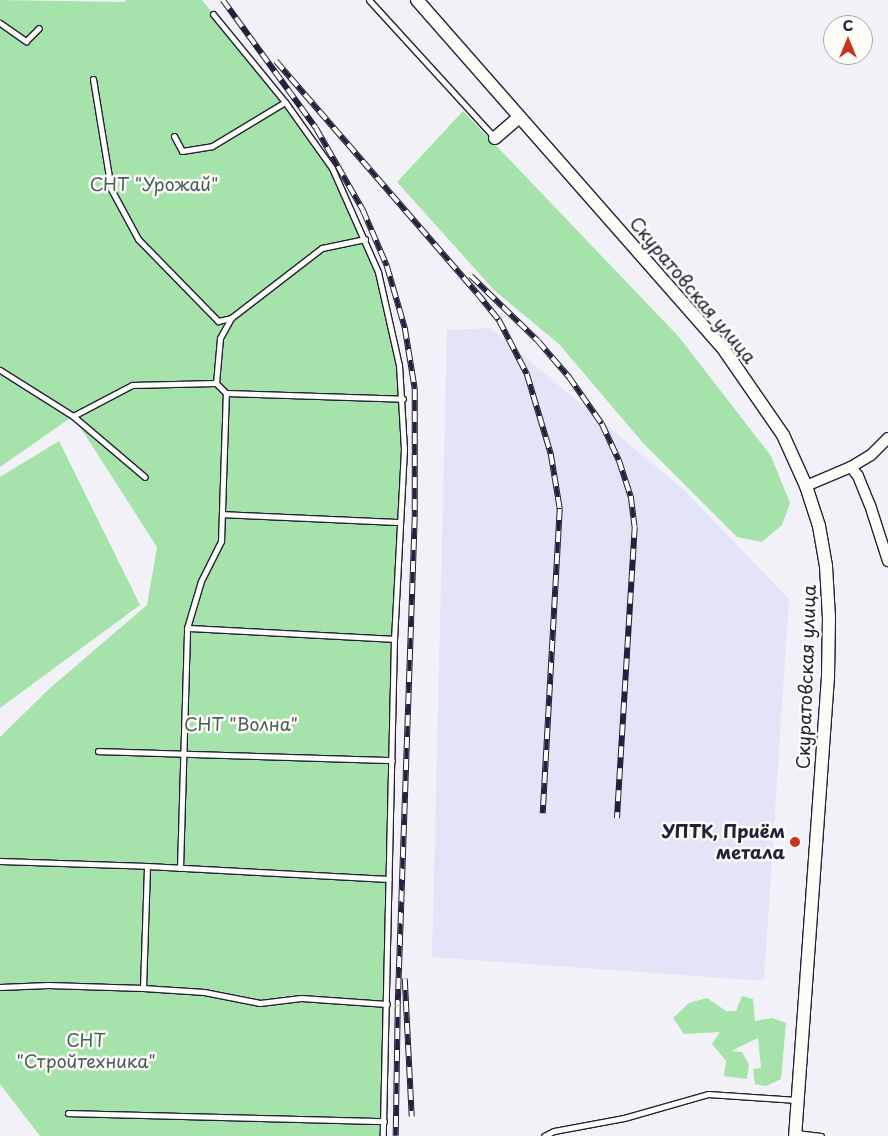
<!DOCTYPE html>
<html>
<head>
<meta charset="utf-8">
<style>
  body { margin:0 }
  #map { position:relative; width:888px; height:1136px; overflow:hidden; background:#f1f1f7; font-family:"Playpen Sans",sans-serif }
  div>[style] { position:absolute }
  .built>* { inset:0; background:#e3e4f8 }
  .green>* { inset:0; background:#a5e3ab }
  .roads { filter:drop-shadow(1px 0 #22223b) drop-shadow(-1px 0 #22223b) drop-shadow(0 1px #22223b) drop-shadow(0 -1px #22223b) }
  .service>* { height:5px; margin:-2.5px; padding:0 2.5px; transform-origin:2.5px; border-radius:2.5px; background:#fdfcf7 }
  .minor>* { height:10px; margin:-5px; padding:0 5px; transform-origin:5px; border-radius:5px; background:#fdfcf7 }
  .tertiary>* { height:12px; margin:-6px; padding:0 6px; transform-origin:6px; border-radius:6px; background:#fdfcf7 }
  .rail>* { height:5.5px; margin-top:-2.75px; transform-origin:0; background:repeating-linear-gradient(90deg,#fdfcf7 0 11px,#22223b 0 22px); box-sizing:border-box; border-block:1px solid #22223b }
  .dots>* { width:14px; height:14px; translate:-50% -50%; box-sizing:border-box; border:2px solid #fdfcf7; border-radius:50% }
  span { translate:-50% -50%; white-space:nowrap; text-align:center; line-height:1.15; -webkit-text-stroke:5px #fdfcf7; paint-order:stroke }
  .park-label { font-size:18px; color:#495c5d }
  .street-label { font-size:18px; color:#22223b }
  .poi-label { font-size:18px; color:#22223b; font-weight:700 }
  .right { translate:-100% -50%; text-align:right }
  .north { position:absolute; left:823px; top:15px; width:50px; height:50px; box-sizing:border-box; background:#fdfcf7; border:1px solid #a5a5ac; border-radius:50%; rotate:0deg; font-size:14px; font-weight:700; line-height:20px; text-align:center; color:#22223b }
  .north::after { content:''; display:block; margin:auto; width:18px; height:22px; background:#c8321e; clip-path:polygon(50% 0,100% 100%,50% 72%,0 100%) }
</style>
</head>
<body>
<div id="map">
  <div class="built">
    <div style="clip-path:polygon(490px 328px,684px 490px,789px 599px,764px 981px,432px 957px,447px 330px)"></div>
  </div>
  <div class="green">
    <div style="clip-path:polygon(0 0,124px 2px,126px 0,202px 0,285px 102px,332px 168px,378px 272px,399px 365px,404px 449px,394px 639px,383px 1136px,40px 1136px,0 1084px,0 737px,49px 689px,147px 605px,157px 547px,73px 416px,0 467px)"></div>
    <div style="clip-path:polygon(463px 111px,679px 337px,771px 456px,790px 503px,782px 525px,762px 542px,737px 537px,643px 443px,559px 344px,494px 290px,397px 182px)"></div>
    <div style="clip-path:polygon(59px 441px,140px 605px,0 708px,0 477px)"></div>
    <div style="clip-path:polygon(742px 996px,753px 999px,755px 1021px,772px 1018px,786px 1023px,781px 1079px,766px 1086px,755px 1084px,753px 1069px,761px 1068px,758px 1038px,731px 1051px,742px 1052px,749px 1065px,747px 1079px,724px 1076px,726px 1061px,712px 1044px,720px 1032px,684px 1034px,673px 1018px,689px 1003px,707px 998px,726px 1011px,736px 1011px)"></div>
  </div>
  <div class="roads">
    <div class="service">
      <div style="left:369px;top:0;width:187px;rotate:47.6deg"></div>
      <div style="left:213px;top:14px;width:114px;rotate:50.7deg"></div>
      <div style="left:285px;top:102px;width:81px;rotate:54.5deg"></div>
      <div style="left:332px;top:168px;width:114px;rotate:66.1deg"></div>
      <div style="left:378px;top:272px;width:95px;rotate:77.3deg"></div>
      <div style="left:399px;top:365px;width:84px;rotate:86.6deg"></div>
      <div style="left:404px;top:449px;width:190px;rotate:93deg"></div>
      <div style="left:394px;top:639px;width:497px;rotate:91.3deg"></div>
      <div style="left:0;top:23px;width:32px;rotate:35deg"></div>
      <div style="left:26px;top:41px;width:18px;rotate:-45deg"></div>
      <div style="left:93px;top:79px;width:111px;rotate:80.7deg"></div>
      <div style="left:111px;top:189px;width:57px;rotate:61.6deg"></div>
      <div style="left:138px;top:239px;width:115px;rotate:45.7deg"></div>
      <div style="left:218px;top:321px;width:13px;rotate:-13deg"></div>
      <div style="left:174px;top:136px;width:17px;rotate:62deg"></div>
      <div style="left:182px;top:151px;width:30px;rotate:-9deg"></div>
      <div style="left:212px;top:146px;width:85px;rotate:-31.1deg"></div>
      <div style="left:0;top:370px;width:86px;rotate:32.2deg"></div>
      <div style="left:73px;top:416px;width:94px;rotate:40.3deg"></div>
      <div style="left:216px;top:383px;width:14px;rotate:45deg"></div>
      <div style="left:226px;top:393px;width:177px;rotate:1.9deg"></div>
      <div style="left:73px;top:416px;width:67px;rotate:-27.7deg"></div>
      <div style="left:132px;top:385px;width:84px;rotate:-1.4deg"></div>
      <div style="left:216px;top:383px;width:45px;rotate:-84.9deg"></div>
      <div style="left:220px;top:338px;width:23px;rotate:-61deg"></div>
      <div style="left:231px;top:318px;width:115px;rotate:-37.6deg"></div>
      <div style="left:322px;top:248px;width:44px;rotate:-11.8deg"></div>
      <div style="left:222px;top:514px;width:178px;rotate:2.6deg"></div>
      <div style="left:187px;top:628px;width:207px;rotate:3deg"></div>
      <div style="left:98px;top:751px;width:294px;rotate:1.8deg"></div>
      <div style="left:0;top:861px;width:147px;rotate:1.9deg"></div>
      <div style="left:147px;top:866px;width:242px;rotate:3.1deg"></div>
      <div style="left:180px;top:868px;width:240px;rotate:-88.3deg"></div>
      <div style="left:187px;top:628px;width:49px;rotate:-73.4deg"></div>
      <div style="left:201px;top:581px;width:45px;rotate:-63.4deg"></div>
      <div style="left:221px;top:541px;width:148px;rotate:-88.1deg"></div>
      <div style="left:0;top:987px;width:48px;rotate:-2.4deg"></div>
      <div style="left:48px;top:985px;width:95px;rotate:1.8deg"></div>
      <div style="left:143px;top:988px;width:61px;rotate:3.8deg"></div>
      <div style="left:204px;top:992px;width:57px;rotate:11.1deg"></div>
      <div style="left:260px;top:1003px;width:41px;rotate:-7deg"></div>
      <div style="left:301px;top:998px;width:86px;rotate:4deg"></div>
      <div style="left:143px;top:988px;width:122px;rotate:-88.1deg"></div>
      <div style="left:68px;top:1113px;width:316px;rotate:1.5deg"></div>
      <div style="left:796px;top:1133px;width:25px;rotate:7deg"></div>
      <div style="left:544px;top:1136px;width:11px;rotate:-27deg"></div>
      <div style="left:554px;top:1131px;width:71px;rotate:-10.5deg"></div>
      <div style="left:624px;top:1118px;width:87px;rotate:-15.9deg"></div>
      <div style="left:708px;top:1094px;width:89px;rotate:3.9deg"></div>
    </div>
    <div class="minor">
      <div style="left:851px;top:467px;width:11px;rotate:52deg"></div>
      <div style="left:858px;top:476px;width:31px;rotate:68deg"></div>
      <div style="left:870px;top:505px;width:59px;rotate:72.2deg"></div>
      <div style="left:806px;top:486px;width:49px;rotate:-22.9deg"></div>
      <div style="left:851px;top:467px;width:23px;rotate:-31deg"></div>
      <div style="left:871px;top:455px;width:24px;rotate:-45deg"></div>
    </div>
    <div class="tertiary">
      <div style="left:417px;top:0;width:467px;rotate:48.7deg"></div>
      <div style="left:725px;top:351px;width:102px;rotate:55.4deg"></div>
      <div style="left:783px;top:435px;width:56px;rotate:65.7deg"></div>
      <div style="left:806px;top:486px;width:42px;rotate:72deg"></div>
      <div style="left:819px;top:526px;width:41px;rotate:80.1deg"></div>
      <div style="left:826px;top:566px;width:52px;rotate:86.7deg"></div>
      <div style="left:829px;top:618px;width:59px;rotate:91deg"></div>
      <div style="left:828px;top:677px;width:460px;rotate:94.1deg"></div>
      <div style="left:495px;top:138px;width:32px;rotate:-41deg"></div>
    </div>
  </div>
  <div class="rail">
    <div style="left:223px;top:0;width:158px;rotate:54deg"></div>
    <div style="left:316px;top:128px;width:95px;rotate:60.2deg"></div>
    <div style="left:363px;top:210px;width:61px;rotate:66.8deg"></div>
    <div style="left:387px;top:266px;width:65px;rotate:73.8deg"></div>
    <div style="left:405px;top:328px;width:62px;rotate:80.7deg"></div>
    <div style="left:415px;top:389px;width:128px;rotate:90deg"></div>
    <div style="left:415px;top:517px;width:489px;rotate:92deg"></div>
    <div style="left:398px;top:1006px;width:130px;rotate:90.9deg"></div>
    <div style="left:276px;top:61px;width:307px;rotate:49.1deg"></div>
    <div style="left:477px;top:293px;width:35px;rotate:51deg"></div>
    <div style="left:499px;top:320px;width:61px;rotate:62.6deg"></div>
    <div style="left:527px;top:374px;width:84px;rotate:73.3deg"></div>
    <div style="left:551px;top:454px;width:56px;rotate:80.7deg"></div>
    <div style="left:560px;top:509px;width:305px;rotate:93.2deg"></div>
    <div style="left:471px;top:276px;width:93px;rotate:44.1deg"></div>
    <div style="left:538px;top:341px;width:48px;rotate:49.3deg"></div>
    <div style="left:569px;top:377px;width:57px;rotate:54.9deg"></div>
    <div style="left:602px;top:424px;width:40px;rotate:65deg"></div>
    <div style="left:619px;top:460px;width:38px;rotate:72deg"></div>
    <div style="left:631px;top:496px;width:31px;rotate:83deg"></div>
    <div style="left:635px;top:527px;width:292px;rotate:93.5deg"></div>
    <div style="left:405px;top:979px;width:138px;rotate:87.1deg"></div>
  </div>
  <div class="dots">
    <div style="left:795px;top:842px;background:#c8321e"></div>
  </div>
  <div class="park-label">
    <span style="left:154px;top:184px">СНТ "Урожай"</span>
    <span style="left:241px;top:724px">СНТ "Волна"</span>
    <span style="left:86px;top:1051px">СНТ<br>"Стройтехника"</span>
  </div>
  <div class="street-label">
    <span style="left:693px;top:290px;rotate:50deg">Скуратовская улица</span>
    <span style="left:806px;top:677px;rotate:-88deg">Скуратовская улица</span>
  </div>
  <div class="poi-label">
    <span class="right" style="left:785px;top:842px">УПТК, Приём<br>метала</span>
  </div>
  <div class="north">С</div>
</div>
</body>
</html>
